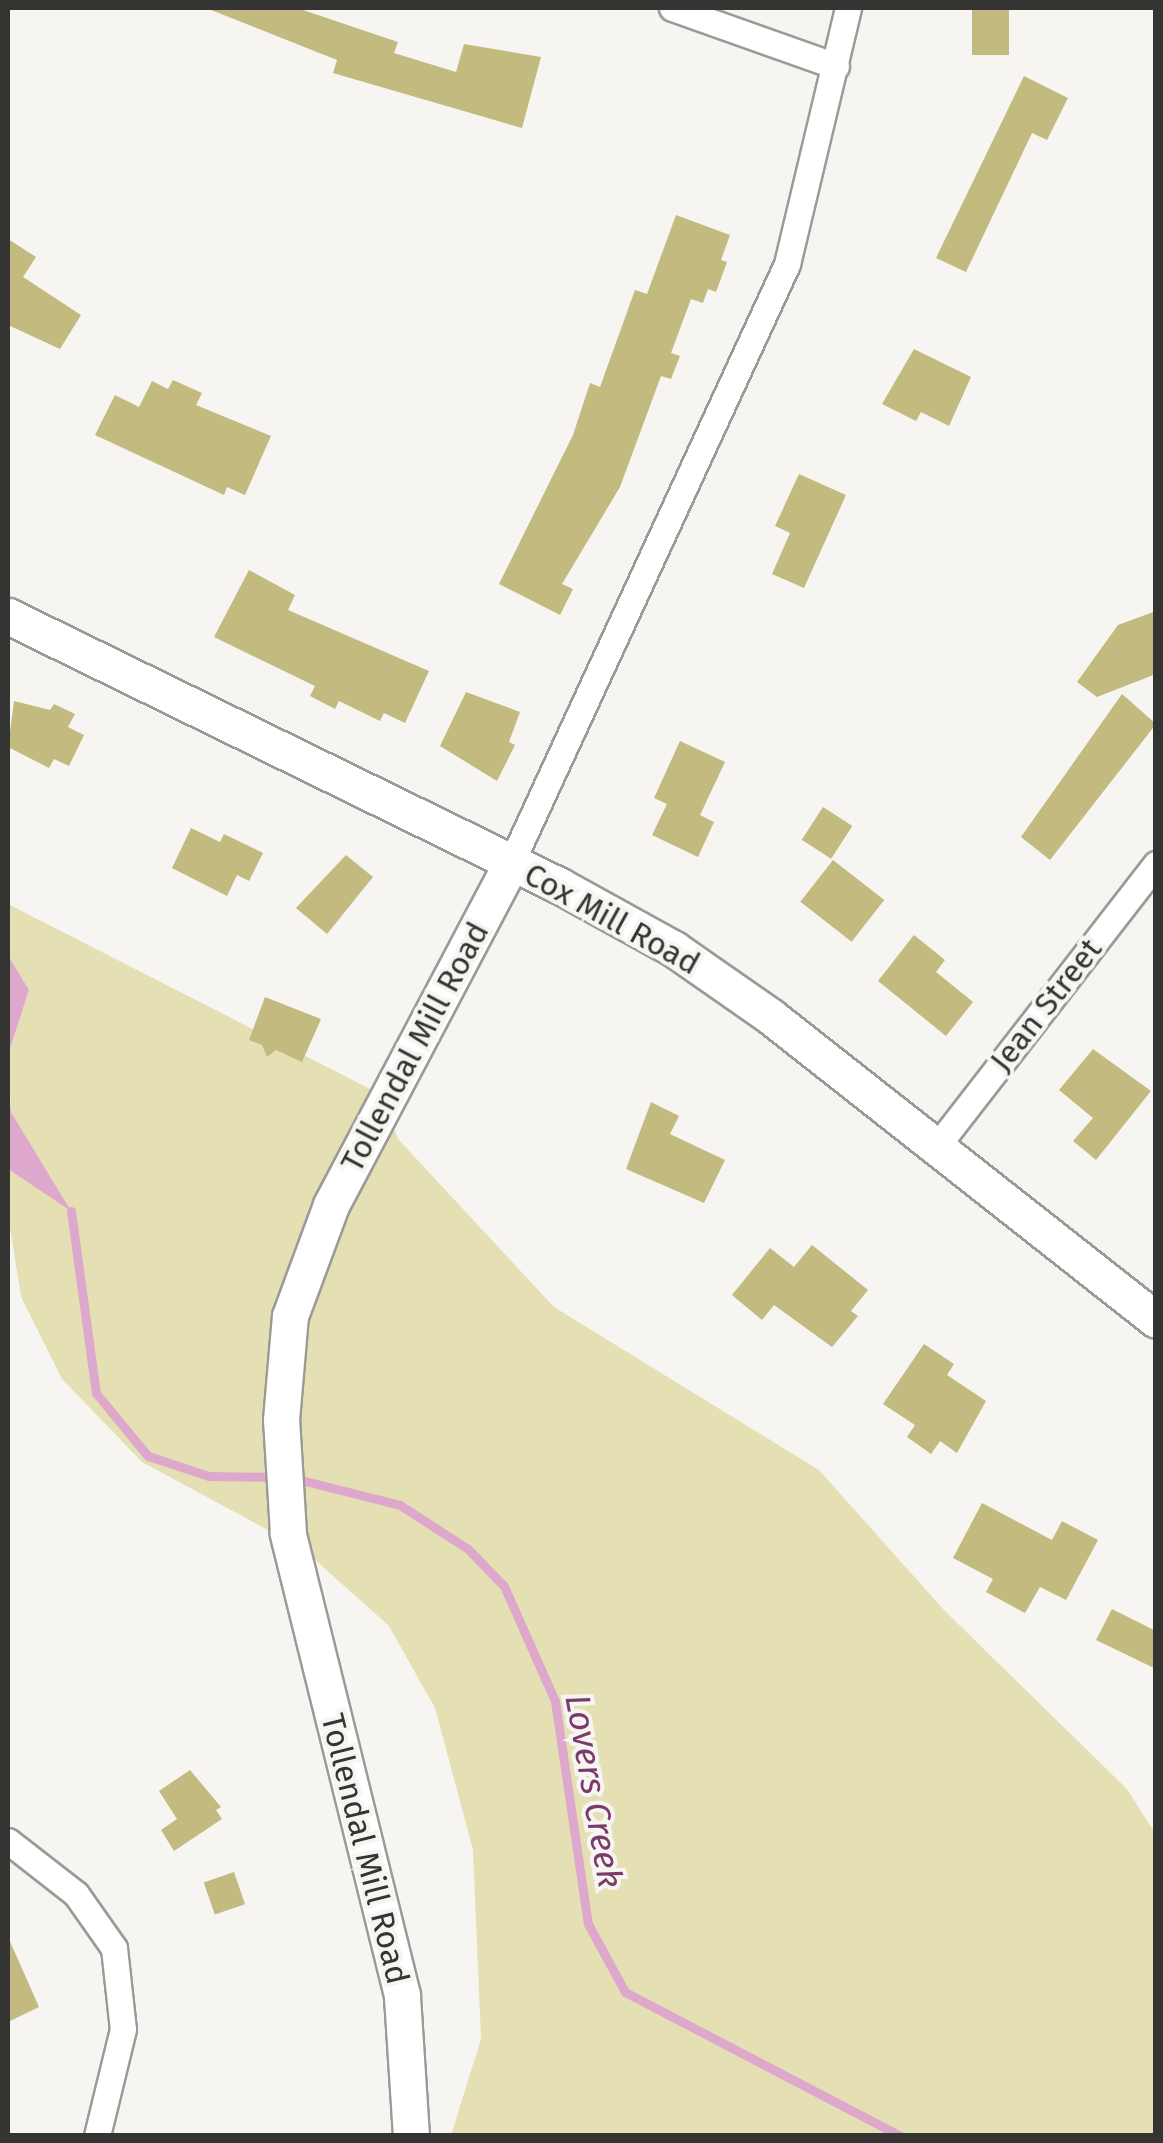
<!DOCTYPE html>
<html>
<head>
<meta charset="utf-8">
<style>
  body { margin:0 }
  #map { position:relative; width:1163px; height:2143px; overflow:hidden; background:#f6f5f2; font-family:"Fira Sans",sans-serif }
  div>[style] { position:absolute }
  .green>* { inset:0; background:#e5e0b4 }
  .water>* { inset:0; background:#dea8cd }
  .stream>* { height:9px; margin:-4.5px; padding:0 4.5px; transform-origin:4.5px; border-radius:4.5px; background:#dea8cd }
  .building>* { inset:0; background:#c2ba7e; transform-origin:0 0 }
  .roads { filter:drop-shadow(2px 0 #9b9a97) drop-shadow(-2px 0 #9b9a97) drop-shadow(0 2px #9b9a97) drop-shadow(0 -2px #9b9a97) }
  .street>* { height:25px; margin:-12.5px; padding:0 12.5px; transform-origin:12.5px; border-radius:12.5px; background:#fff }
  .secondary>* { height:35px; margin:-17.5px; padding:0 17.5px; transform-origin:17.5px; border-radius:17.5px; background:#fff }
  span { translate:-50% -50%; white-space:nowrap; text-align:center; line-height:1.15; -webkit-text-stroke:8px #f6f5f2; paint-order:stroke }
  .street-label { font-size:32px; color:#343433 }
  .water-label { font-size:35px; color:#7b3a6a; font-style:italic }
  .frame { position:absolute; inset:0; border:10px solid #343433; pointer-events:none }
</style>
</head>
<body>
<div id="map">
  <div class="green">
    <div style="clip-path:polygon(8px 904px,380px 1094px,398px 1139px,554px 1307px,819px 1470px,944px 1610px,1127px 1789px,1155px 1833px,1155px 2135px,451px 2135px,481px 2039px,473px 1850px,435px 1708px,389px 1626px,303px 1549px,142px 1462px,62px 1379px,21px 1297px,8px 1215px,8px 1169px,69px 1208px,11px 1112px,8px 1055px,29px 990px,8px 955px)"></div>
  </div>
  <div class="water">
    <div style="clip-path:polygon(8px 955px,29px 990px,8px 1055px)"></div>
    <div style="clip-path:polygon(8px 1079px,11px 1112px,71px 1211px,8px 1169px)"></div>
  </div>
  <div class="stream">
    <div style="left:71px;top:1211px;width:184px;rotate:82.2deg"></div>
    <div style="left:96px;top:1393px;width:82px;rotate:50.5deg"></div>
    <div style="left:148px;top:1456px;width:64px;rotate:18.2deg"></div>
    <div style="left:209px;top:1476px;width:68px;rotate:0.8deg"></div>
    <div style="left:293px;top:1478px;width:110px;rotate:14.2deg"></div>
    <div style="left:400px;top:1505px;width:81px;rotate:32.9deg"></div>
    <div style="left:468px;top:1549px;width:52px;rotate:45.8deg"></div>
    <div style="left:504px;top:1586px;width:126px;rotate:66.1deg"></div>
    <div style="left:555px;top:1701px;width:225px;rotate:81.6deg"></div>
    <div style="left:588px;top:1924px;width:77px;rotate:61.4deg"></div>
    <div style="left:625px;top:1992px;width:311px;rotate:27.6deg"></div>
  </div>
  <div class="building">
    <div style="clip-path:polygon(206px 8px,297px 8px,398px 42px,394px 53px,456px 72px,464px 44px,541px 57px,522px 128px,333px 73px,337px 60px)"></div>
    <div style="left:972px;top:8px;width:37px;height:47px"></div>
    <div style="clip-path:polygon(1024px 76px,1068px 98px,1047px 140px,1032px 133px,966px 272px,936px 258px)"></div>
    <div style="clip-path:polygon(676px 215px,730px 235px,721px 260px,727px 262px,716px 292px,708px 289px,703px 303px,691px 299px,671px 353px,680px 356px,671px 379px,661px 376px,620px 487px,562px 584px,573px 589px,560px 615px,499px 584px,573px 435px,590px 383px,600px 387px,635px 290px,647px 294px)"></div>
    <div style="clip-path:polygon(8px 239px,36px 257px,23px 277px,81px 315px,60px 349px,8px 325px)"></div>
    <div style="clip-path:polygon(914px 349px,971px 377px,949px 426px,921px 412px,916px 421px,882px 404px)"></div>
    <div style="clip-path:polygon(173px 380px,202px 393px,196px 405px,271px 436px,245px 495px,227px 487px,224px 495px,95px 435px,115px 395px,139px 407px,152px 381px,168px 389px)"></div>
    <div style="clip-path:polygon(799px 474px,846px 495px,804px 588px,772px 574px,790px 533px,775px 526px)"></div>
    <div style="clip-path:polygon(249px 570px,295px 595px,288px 610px,429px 671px,405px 723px,384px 713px,380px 721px,339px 701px,335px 709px,310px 696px,315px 686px,214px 637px)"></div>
    <div style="clip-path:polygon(1156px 611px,1156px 674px,1097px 697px,1077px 682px,1118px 625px)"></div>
    <div style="clip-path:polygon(466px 692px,520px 712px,509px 742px,515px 745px,497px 781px,440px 746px)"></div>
    <div style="clip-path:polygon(1122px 694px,1156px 724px,1050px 860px,1021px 837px)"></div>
    <div style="clip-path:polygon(14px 701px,50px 710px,54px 704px,75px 714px,68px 727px,84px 735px,69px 766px,54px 759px,49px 768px,8px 747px)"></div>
    <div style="clip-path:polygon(680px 741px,725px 762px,700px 815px,714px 822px,698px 857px,652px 835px,667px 804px,654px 798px)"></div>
    <div style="left:823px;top:807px;width:35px;height:39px;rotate:33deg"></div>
    <div style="clip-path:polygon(191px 828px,220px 842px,224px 834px,263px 853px,249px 881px,237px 875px,227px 896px,172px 868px)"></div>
    <div style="clip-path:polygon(346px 855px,373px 877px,327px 934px,296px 908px)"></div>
    <div style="left:833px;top:860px;width:65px;height:53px;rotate:38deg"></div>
    <div style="clip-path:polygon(914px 935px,945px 960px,936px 972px,973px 1002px,946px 1036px,878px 981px)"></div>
    <div style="clip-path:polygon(265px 997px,321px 1019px,302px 1062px,276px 1050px,267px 1057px,262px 1045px,249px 1040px)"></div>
    <div style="clip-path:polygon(1093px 1049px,1151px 1091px,1096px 1160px,1073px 1141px,1093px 1118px,1059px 1090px)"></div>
    <div style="clip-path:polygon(651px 1102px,679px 1116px,670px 1134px,725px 1160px,704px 1203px,626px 1169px)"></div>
    <div style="clip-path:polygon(812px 1245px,868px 1290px,851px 1311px,858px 1316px,832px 1347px,774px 1305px,762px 1320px,732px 1295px,770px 1248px,794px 1267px)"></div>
    <div style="clip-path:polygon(924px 1344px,954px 1364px,947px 1375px,986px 1401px,957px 1453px,940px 1441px,931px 1454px,907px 1437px,915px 1425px,883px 1404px)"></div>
    <div style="clip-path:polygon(982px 1503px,1052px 1540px,1062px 1521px,1098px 1540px,1066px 1600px,1040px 1587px,1025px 1613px,986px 1592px,993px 1579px,953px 1558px)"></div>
    <div style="clip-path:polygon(1112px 1609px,1156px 1631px,1156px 1669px,1096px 1640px)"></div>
    <div style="clip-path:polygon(190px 1770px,221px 1807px,216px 1810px,222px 1819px,174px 1851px,161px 1830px,177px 1819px,159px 1791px)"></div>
    <div style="left:234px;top:1872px;width:34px;height:32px;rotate:71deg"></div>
    <div style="clip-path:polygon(8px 1937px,39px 2007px,8px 2022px)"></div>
  </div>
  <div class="roads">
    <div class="street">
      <div style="left:672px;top:8px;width:174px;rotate:19.5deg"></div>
      <div style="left:511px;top:863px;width:660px;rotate:-65.26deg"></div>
      <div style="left:787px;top:264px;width:263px;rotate:-76.6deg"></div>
      <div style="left:937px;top:1146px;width:357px;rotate:-52.2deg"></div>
      <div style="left:8px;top:1841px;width:86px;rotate:37.9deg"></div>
      <div style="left:76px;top:1894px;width:66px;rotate:54.9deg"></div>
      <div style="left:114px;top:1948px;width:81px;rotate:83.7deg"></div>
      <div style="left:123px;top:2029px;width:110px;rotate:103.7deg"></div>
    </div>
    <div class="secondary">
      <div style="left:8px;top:616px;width:614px;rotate:26.06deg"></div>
      <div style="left:560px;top:886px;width:130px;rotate:28.9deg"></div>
      <div style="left:674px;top:949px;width:117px;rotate:34.9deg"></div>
      <div style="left:770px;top:1016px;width:491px;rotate:38.2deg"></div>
      <div style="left:411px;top:2136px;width:141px;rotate:-93.7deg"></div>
      <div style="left:402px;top:1995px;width:476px;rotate:-103.9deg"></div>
      <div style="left:288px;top:1533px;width:113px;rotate:-93.5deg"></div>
      <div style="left:281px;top:1420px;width:104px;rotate:-85.1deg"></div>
      <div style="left:290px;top:1316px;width:118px;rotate:-69.7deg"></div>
      <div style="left:331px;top:1205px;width:386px;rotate:-62.2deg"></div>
    </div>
  </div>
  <div class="street-label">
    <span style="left:612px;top:919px;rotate:29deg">Cox Mill Road</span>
    <span style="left:1046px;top:1005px;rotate:-52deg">Jean Street</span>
    <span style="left:415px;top:1047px;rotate:-62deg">Tollendal Mill Road</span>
    <span style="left:365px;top:1849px;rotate:76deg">Tollendal Mill Road</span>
  </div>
  <div class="water-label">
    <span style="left:594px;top:1791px;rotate:80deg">Lovers Creek</span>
  </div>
  <div class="frame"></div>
</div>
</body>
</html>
